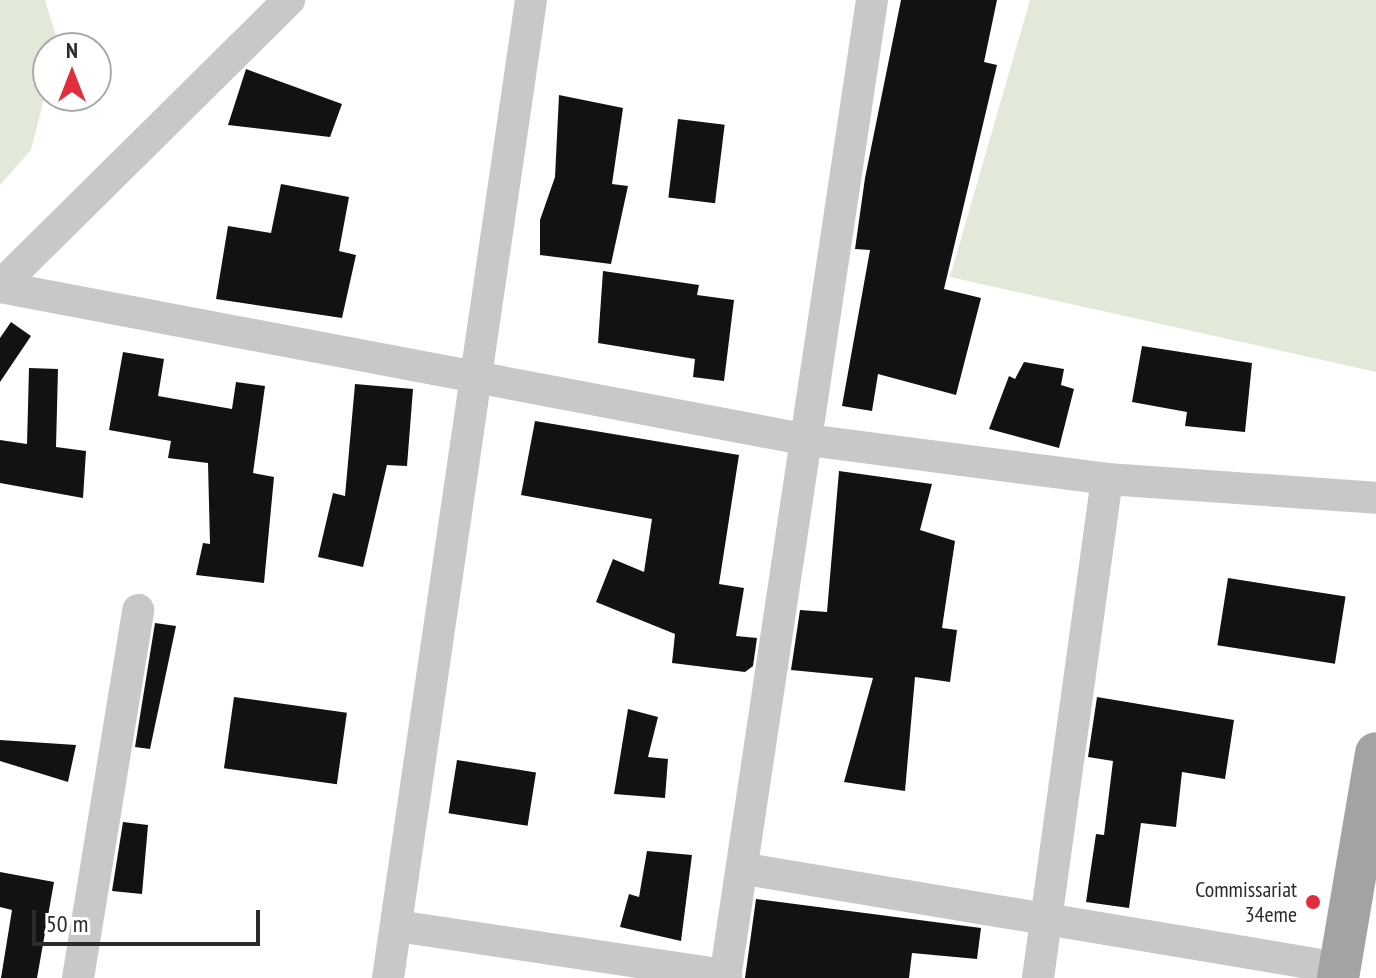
<!DOCTYPE html>
<html>
<head>
<meta charset="utf-8">
<style>
  body { margin:0 }
  #map { position:relative; width:1376px; height:978px; overflow:hidden; background:#fff; font-family:"PT Sans Narrow",sans-serif }
  div>[style] { position:absolute }
  .green>* { inset:0; background:#e2e9d8 }
  .building>* { inset:0; background:#121212; transform-origin:0 0 }
  .minor>* { height:32px; margin:-16px; padding:0 16px; transform-origin:16px; border-radius:16px; background:#c8c8c8 }
  .major>* { height:42px; margin:-21px; padding:0 21px; transform-origin:21px; border-radius:21px; background:#a3a3a3 }
  .dots>* { width:22px; height:22px; translate:-50% -50%; box-sizing:border-box; border:4px solid #fff; border-radius:50% }
  span { translate:-50% -50%; white-space:nowrap; text-align:center; line-height:1.15; -webkit-text-stroke:8px #fff; paint-order:stroke }
  .poi-label { font-size:22px; color:#2b2b2b }
  .right { translate:-100% -50%; text-align:right }
  .north { position:absolute; left:32px; top:32px; width:80px; height:80px; box-sizing:border-box; background:#fff; border:2px solid #aaa; border-radius:50%; rotate:0deg; font-size:22px; font-weight:700; line-height:32px; text-align:center; color:#2b2b2b }
  .north::after { content:''; display:block; margin:auto; width:28px; height:36px; background:#e32d3f; clip-path:polygon(50% 0,100% 100%,50% 72%,0 100%) }
  .scale { position:absolute; left:32px; top:910px; width:228px; height:36px; box-sizing:border-box; border:4px solid #2b2b2b; border-top:0; padding-left:10px; font-size:24px; line-height:28px; white-space:nowrap; color:#2b2b2b; -webkit-text-stroke:6px #fff; paint-order:stroke }
</style>
</head>
<body>
<div id="map">
  <div class="green">
    <div style="clip-path:polygon(0 0,45px 0,58px 43px,48px 48px,48px 83px,31px 150px,0 185px)"></div>
    <div style="clip-path:polygon(1030px 0,1376px 0,1376px 372px,950px 277px)"></div>
  </div>
  <div class="building">
    <div style="clip-path:polygon(901px 0,997px 0,984px 62px,997px 65px,944px 289px,981px 298px,956px 395px,878px 374px,872px 411px,842px 406px,870px 250px,855px 249px,865px 178px)"></div>
    <div style="clip-path:polygon(246px 69px,342px 104px,330px 137px,228px 125px)"></div>
    <div style="clip-path:polygon(559px 95px,623px 108px,612px 184px,628px 186px,611px 264px,540px 255px,540px 220px,555px 177px)"></div>
    <div style="left:678px;top:119px;width:47px;height:79px;rotate:7deg"></div>
    <div style="clip-path:polygon(281px 184px,349px 197px,339px 251px,356px 255px,342px 318px,216px 299px,228px 226px,271px 233px)"></div>
    <div style="clip-path:polygon(603px 271px,699px 285px,697px 295px,734px 300px,724px 381px,693px 377px,695px 359px,598px 343px)"></div>
    <div style="clip-path:polygon(11px 322px,31px 336px,0 382px,0 338px)"></div>
    <div style="clip-path:polygon(1142px 346px,1252px 363px,1245px 432px,1185px 426px,1187px 412px,1132px 402px)"></div>
    <div style="clip-path:polygon(123px 352px,164px 359px,158px 396px,232px 409px,236px 382px,265px 386px,253px 473px,274px 477px,264px 583px,196px 575px,203px 543px,210px 544px,208px 463px,168px 458px,171px 441px,109px 430px)"></div>
    <div style="clip-path:polygon(1024px 362px,1064px 369px,1061px 385px,1074px 389px,1059px 448px,989px 429px,1009px 376px,1015px 379px)"></div>
    <div style="clip-path:polygon(29px 368px,58px 369px,56px 447px,86px 451px,83px 498px,0 483px,0 440px,27px 444px)"></div>
    <div style="clip-path:polygon(355px 384px,413px 389px,407px 466px,387px 465px,363px 567px,318px 557px,333px 493px,345px 496px)"></div>
    <div style="clip-path:polygon(535px 421px,739px 455px,719px 584px,744px 588px,736px 636px,757px 638px,753px 666px,745px 672px,672px 663px,675px 634px,596px 602px,613px 559px,644px 572px,652px 519px,521px 495px)"></div>
    <div style="clip-path:polygon(839px 471px,932px 484px,920px 530px,955px 541px,942px 628px,957px 630px,950px 682px,915px 677px,905px 791px,844px 782px,873px 678px,791px 670px,800px 610px,827px 612px)"></div>
    <div style="left:1228px;top:578px;width:119px;height:68px;rotate:9deg"></div>
    <div style="clip-path:polygon(155px 623px,176px 626px,150px 749px,135px 747px)"></div>
    <div style="left:234px;top:697px;width:114px;height:72px;rotate:8deg"></div>
    <div style="clip-path:polygon(1097px 697px,1234px 720px,1225px 779px,1182px 772px,1176px 827px,1141px 823px,1129px 908px,1086px 902px,1096px 834px,1104px 835px,1113px 761px,1088px 757px)"></div>
    <div style="clip-path:polygon(628px 709px,658px 717px,648px 757px,668px 759px,665px 798px,614px 794px)"></div>
    <div style="clip-path:polygon(0 740px,76px 745px,68px 782px,0 761px)"></div>
    <div style="left:457px;top:760px;width:80px;height:54px;rotate:9deg"></div>
    <div style="clip-path:polygon(123px 822px,148px 825px,142px 894px,112px 891px)"></div>
    <div style="clip-path:polygon(647px 851px,692px 855px,681px 941px,620px 927px,629px 894px,639px 897px)"></div>
    <div style="clip-path:polygon(0 872px,54px 882px,37px 978px,1px 978px,12px 910px,0 907px)"></div>
    <div style="clip-path:polygon(756px 899px,981px 928px,977px 959px,912px 953px,909px 978px,745px 978px)"></div>
  </div>
  <div class="minor">
    <div style="left:0;top:286px;width:407px;rotate:-44.7deg"></div>
    <div style="left:0;top:287px;width:822px;rotate:10.72deg"></div>
    <div style="left:808px;top:440px;width:302px;rotate:7.4deg"></div>
    <div style="left:1107px;top:479px;width:270px;rotate:4deg"></div>
    <div style="left:746px;top:869px;width:601px;rotate:9.48deg"></div>
    <div style="left:397px;top:926px;width:333px;rotate:8.5deg"></div>
    <div style="left:78px;top:978px;width:373px;rotate:-80.7deg"></div>
    <div style="left:388px;top:978px;width:988px;rotate:-81.68deg"></div>
    <div style="left:725px;top:978px;width:989px;rotate:-81.45deg"></div>
    <div style="left:1038px;top:978px;width:504px;rotate:-82.13deg"></div>
  </div>
  <div class="major">
    <div style="left:1338px;top:978px;width:228px;rotate:-80.4deg"></div>
  </div>
  <div class="dots">
    <div style="left:1313px;top:902px;background:#e32d3f"></div>
  </div>
  <div class="poi-label">
    <span class="right" style="left:1297px;top:902px">Commissariat<br>34eme</span>
  </div>
  <div class="north">N</div>
  <div class="scale">50 m</div>
</div>
</body>
</html>
